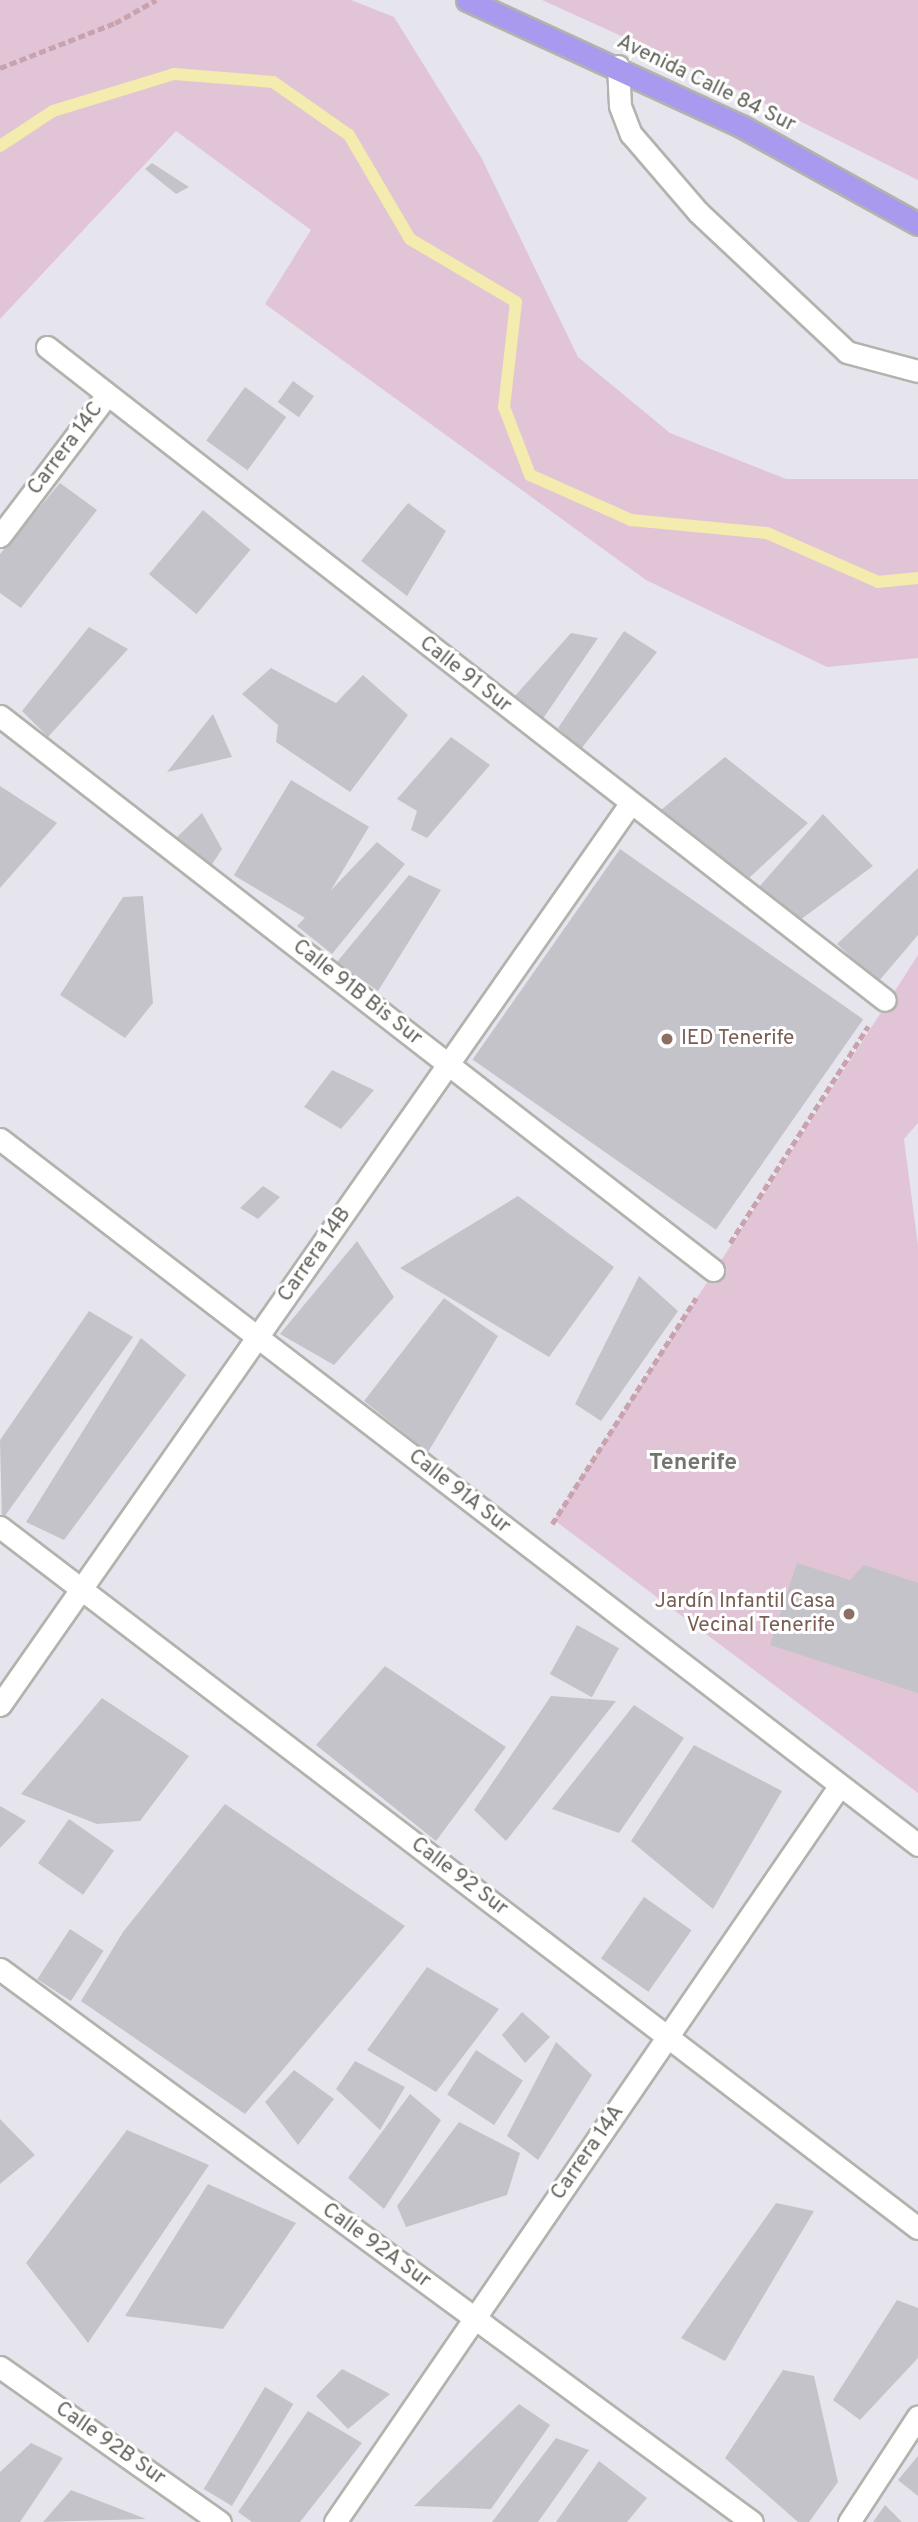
<!DOCTYPE html>
<html>
<head>
<meta charset="utf-8">
<style>
  body { margin:0 }
  #map { position:relative; width:918px; height:2522px; overflow:hidden; background:#e6e5ed; font-family:Overpass,sans-serif }
  div>[style] { position:absolute }
  .green>* { inset:0; background:#e1c4d5 }
  .stream>* { height:12px; margin:-6px; padding:0 6px; transform-origin:6px; border-radius:6px; background:#f4ebae }
  .building>* { inset:0; background:#c4c3ca; transform-origin:0 0 }
  .path>* { height:4.5px; margin-top:-2.25px; transform-origin:0; background:repeating-linear-gradient(90deg,#c8a3ae 0 7px,transparent 0 10.5px) }
  .roads { filter:drop-shadow(2px 0 #b2b3ad) drop-shadow(-2px 0 #b2b3ad) drop-shadow(0 2px #b2b3ad) drop-shadow(0 -2px #b2b3ad) }
  .minor>* { height:21px; margin:-10.5px; padding:0 10.5px; transform-origin:10.5px; border-radius:10.5px; background:#fff }
  .highway>* { height:21px; margin:-10.5px; padding:0 10.5px; transform-origin:10.5px; border-radius:10.5px; background:#a999ef }
  .dots>* { width:19px; height:19px; translate:-50% -50%; box-sizing:border-box; border:4px solid #fff; border-radius:50% }
  span { translate:-50% -50%; white-space:nowrap; text-align:center; line-height:1.15; -webkit-text-stroke:6px #fff; paint-order:stroke }
  .street-label { font-size:21px; color:#63635c }
  .education-label { font-size:21px; color:#785e54 }
  .left { translate:0 -50%; text-align:left }
  .right { translate:-100% -50%; text-align:right }
  .neighbourhood-label { font-size:23px; color:#75746e; font-weight:700 }
</style>
</head>
<body>
<div id="map">
  <div class="green">
    <div style="clip-path:polygon(0 0,351px 0,394px 17px,481px 157px,578px 357px,670px 433px,786px 479px,918px 479px,918px 658px,827px 667px,646px 580px,265px 304px,311px 230px,176px 131px,0 319px)"></div>
    <div style="clip-path:polygon(542px 0,918px 0,918px 180px,703px 73px)"></div>
    <div style="clip-path:polygon(918px 955px,918px 1123px,904px 1139px,918px 1246px,918px 1793px,554px 1520px)"></div>
  </div>
  <div class="stream">
    <div style="left:0;top:146px;width:64px;rotate:-33.4deg"></div>
    <div style="left:53px;top:111px;width:127px;rotate:-17deg"></div>
    <div style="left:174px;top:74px;width:99px;rotate:4.6deg"></div>
    <div style="left:273px;top:82px;width:93px;rotate:34.9deg"></div>
    <div style="left:349px;top:135px;width:121px;rotate:59.6deg"></div>
    <div style="left:410px;top:239px;width:123px;rotate:30.7deg"></div>
    <div style="left:516px;top:302px;width:106px;rotate:96.5deg"></div>
    <div style="left:504px;top:407px;width:73px;rotate:69.1deg"></div>
    <div style="left:530px;top:475px;width:111px;rotate:24deg"></div>
    <div style="left:631px;top:520px;width:137px;rotate:5.5deg"></div>
    <div style="left:767px;top:533px;width:121px;rotate:23.8deg"></div>
    <div style="left:878px;top:582px;width:40px;rotate:-5.7deg"></div>
  </div>
  <div class="building">
    <div style="clip-path:polygon(152px 163px,189px 187px,176px 194px,145px 169px)"></div>
    <div style="left:293px;top:381px;width:26px;height:26px;rotate:36deg"></div>
    <div style="left:245px;top:387px;width:51px;height:66px;rotate:36deg"></div>
    <div style="clip-path:polygon(60px 483px,97px 510px,21px 608px,0 593px,0 554px)"></div>
    <div style="clip-path:polygon(408px 503px,446px 531px,407px 596px,361px 561px)"></div>
    <div style="left:203px;top:510px;width:62px;height:84px;rotate:40deg"></div>
    <div style="clip-path:polygon(89px 627px,128px 649px,48px 737px,22px 711px)"></div>
    <div style="clip-path:polygon(624px 631px,657px 652px,581px 749px,558px 728px)"></div>
    <div style="clip-path:polygon(571px 633px,598px 638px,542px 720px,514px 697px)"></div>
    <div style="clip-path:polygon(271px 668px,336px 703px,363px 675px,408px 715px,350px 792px,276px 742px,278px 725px,242px 694px)"></div>
    <div style="clip-path:polygon(213px 714px,232px 757px,167px 772px)"></div>
    <div style="clip-path:polygon(451px 737px,490px 765px,427px 838px,411px 830px,417px 811px,397px 799px)"></div>
    <div style="clip-path:polygon(725px 757px,808px 823px,747px 880px,661px 810px)"></div>
    <div style="left:291px;top:780px;width:91px;height:111px;rotate:31deg"></div>
    <div style="clip-path:polygon(0 786px,57px 823px,0 888px)"></div>
    <div style="clip-path:polygon(202px 813px,222px 849px,207px 872px,173px 841px)"></div>
    <div style="clip-path:polygon(823px 814px,873px 866px,796px 923px,759px 887px)"></div>
    <div style="clip-path:polygon(377px 842px,405px 864px,332px 954px,297px 926px)"></div>
    <div style="left:620px;top:849px;width:297px;height:257px;rotate:35deg"></div>
    <div style="clip-path:polygon(918px 868px,918px 935px,878px 982px,837px 944px)"></div>
    <div style="clip-path:polygon(409px 875px,441px 890px,378px 991px,337px 962px)"></div>
    <div style="clip-path:polygon(143px 896px,153px 1003px,125px 1038px,60px 995px,123px 897px)"></div>
    <div style="clip-path:polygon(332px 1070px,374px 1090px,341px 1129px,304px 1107px)"></div>
    <div style="clip-path:polygon(263px 1186px,280px 1197px,258px 1219px,240px 1208px)"></div>
    <div style="clip-path:polygon(518px 1196px,614px 1267px,549px 1357px,400px 1268px)"></div>
    <div style="clip-path:polygon(357px 1241px,394px 1297px,334px 1365px,280px 1334px)"></div>
    <div style="clip-path:polygon(639px 1276px,678px 1311px,601px 1421px,575px 1404px)"></div>
    <div style="clip-path:polygon(444px 1298px,498px 1336px,428px 1452px,364px 1401px)"></div>
    <div style="clip-path:polygon(89px 1311px,133px 1337px,2px 1520px,0 1440px)"></div>
    <div style="clip-path:polygon(141px 1338px,186px 1375px,64px 1540px,26px 1522px)"></div>
    <div style="clip-path:polygon(797px 1563px,850px 1580px,864px 1565px,918px 1583px,918px 1693px,770px 1645px)"></div>
    <div style="left:577px;top:1625px;width:48px;height:56px;rotate:29deg"></div>
    <div style="clip-path:polygon(385px 1666px,506px 1747px,436px 1841px,316px 1745px)"></div>
    <div style="clip-path:polygon(551px 1696px,616px 1701px,506px 1841px,474px 1810px)"></div>
    <div style="clip-path:polygon(102px 1698px,189px 1756px,140px 1821px,97px 1824px,21px 1794px)"></div>
    <div style="clip-path:polygon(634px 1705px,684px 1738px,619px 1833px,552px 1809px)"></div>
    <div style="clip-path:polygon(694px 1745px,782px 1791px,713px 1909px,631px 1841px)"></div>
    <div style="clip-path:polygon(225px 1804px,405px 1926px,245px 2114px,81px 2001px,123px 1932px)"></div>
    <div style="clip-path:polygon(0 1806px,26px 1821px,0 1848px)"></div>
    <div style="left:69px;top:1819px;width:55px;height:54px;rotate:35deg"></div>
    <div style="left:644px;top:1897px;width:58px;height:75px;rotate:35deg"></div>
    <div style="left:70px;top:1929px;width:40px;height:60px;rotate:33deg"></div>
    <div style="clip-path:polygon(427px 1967px,499px 2009px,436px 2092px,367px 2050px)"></div>
    <div style="clip-path:polygon(522px 2012px,550px 2037px,525px 2063px,502px 2035px)"></div>
    <div style="clip-path:polygon(556px 2042px,592px 2075px,538px 2160px,507px 2136px)"></div>
    <div style="left:476px;top:2050px;width:56px;height:53px;rotate:33deg"></div>
    <div style="clip-path:polygon(355px 2061px,405px 2087px,380px 2130px,336px 2089px)"></div>
    <div style="clip-path:polygon(294px 2070px,334px 2099px,298px 2145px,265px 2102px)"></div>
    <div style="clip-path:polygon(410px 2094px,441px 2120px,384px 2209px,348px 2178px)"></div>
    <div style="clip-path:polygon(0 2119px,35px 2155px,0 2184px)"></div>
    <div style="clip-path:polygon(459px 2122px,520px 2153px,507px 2195px,406px 2227px,397px 2206px)"></div>
    <div style="clip-path:polygon(127px 2130px,209px 2165px,88px 2343px,26px 2263px)"></div>
    <div style="clip-path:polygon(208px 2184px,296px 2223px,223px 2329px,125px 2316px)"></div>
    <div style="clip-path:polygon(776px 2203px,814px 2211px,725px 2361px,681px 2338px)"></div>
    <div style="clip-path:polygon(897px 2300px,918px 2308px,918px 2358px,860px 2420px,833px 2400px)"></div>
    <div style="clip-path:polygon(342px 2369px,390px 2394px,348px 2429px,316px 2396px)"></div>
    <div style="clip-path:polygon(783px 2370px,814px 2376px,838px 2482px,809px 2522px,798px 2522px,725px 2458px)"></div>
    <div style="left:265px;top:2387px;width:33px;height:119px;rotate:31deg"></div>
    <div style="clip-path:polygon(519px 2404px,550px 2425px,491px 2509px,414px 2506px)"></div>
    <div style="clip-path:polygon(308px 2411px,362px 2443px,300px 2522px,252px 2522px,238px 2512px)"></div>
    <div style="clip-path:polygon(556px 2438px,589px 2450px,538px 2522px,492px 2522px)"></div>
    <div style="clip-path:polygon(31px 2443px,63px 2458px,20px 2522px,0 2522px,0 2472px)"></div>
    <div style="clip-path:polygon(918px 2456px,918px 2496px,898px 2480px)"></div>
    <div style="clip-path:polygon(599px 2461px,647px 2498px,627px 2522px,556px 2522px)"></div>
    <div style="clip-path:polygon(71px 2490px,146px 2519px,43px 2522px)"></div>
    <div style="clip-path:polygon(885px 2505px,902px 2522px,873px 2522px)"></div>
  </div>
  <div class="path">
    <div style="left:0;top:68px;width:123px;rotate:-21.4deg"></div>
    <div style="left:115px;top:23px;width:47px;rotate:-29.3deg"></div>
    <div style="left:730px;top:1243px;width:257px;rotate:-57.5deg"></div>
    <div style="left:552px;top:1524px;width:268px;rotate:-57.5deg"></div>
  </div>
  <div class="roads">
    <div class="minor">
      <div style="left:618px;top:66px;width:40px;rotate:87.1deg"></div>
      <div style="left:620px;top:106px;width:30px;rotate:69deg"></div>
      <div style="left:631px;top:134px;width:103px;rotate:49.3deg"></div>
      <div style="left:698px;top:212px;width:204px;rotate:43.2deg"></div>
      <div style="left:847px;top:352px;width:73px;rotate:15deg"></div>
      <div style="left:47px;top:347px;width:1062px;rotate:37.93deg"></div>
      <div style="left:0;top:536px;width:177px;rotate:-52.8deg"></div>
      <div style="left:0;top:716px;width:903px;rotate:37.85deg"></div>
      <div style="left:0;top:1139px;width:1158px;rotate:37.56deg"></div>
      <div style="left:0;top:1527px;width:1155px;rotate:37.37deg"></div>
      <div style="left:0;top:1705px;width:1099px;rotate:-55.04deg"></div>
      <div style="left:0;top:1969px;width:933px;rotate:36.33deg"></div>
      <div style="left:0;top:2367px;width:269px;rotate:35.2deg"></div>
      <div style="left:335px;top:2522px;width:893px;rotate:-55.58deg"></div>
      <div style="left:849px;top:2522px;width:126px;rotate:-56.9deg"></div>
    </div>
    <div class="highway">
      <div style="left:467px;top:0;width:302px;rotate:24.7deg"></div>
      <div style="left:741px;top:126px;width:202px;rotate:29deg"></div>
    </div>
  </div>
  <div class="dots">
    <div style="left:667px;top:1039px;background:#8d6e63"></div>
    <div style="left:849px;top:1614px;background:#8d6e63"></div>
  </div>
  <div class="street-label">
    <span style="left:706px;top:84px;rotate:26deg">Avenida Calle 84 Sur</span>
    <span style="left:66px;top:449px;rotate:-53deg">Carrera 14C</span>
    <span style="left:465px;top:675px;rotate:38deg">Calle 91 Sur</span>
    <span style="left:357px;top:993px;rotate:38deg">Calle 91B Bis Sur</span>
    <span style="left:315px;top:1255px;rotate:-55deg">Carrera 14B</span>
    <span style="left:459px;top:1492px;rotate:38deg">Calle 91A Sur</span>
    <span style="left:459px;top:1877px;rotate:37deg">Calle 92 Sur</span>
    <span style="left:588px;top:2153px;rotate:-55deg">Carrera 14A</span>
    <span style="left:376px;top:2246px;rotate:36deg">Calle 92A Sur</span>
    <span style="left:110px;top:2444px;rotate:35deg">Calle 92B Sur</span>
  </div>
  <div class="education-label">
    <span class="left" style="left:681px;top:1039px">IED Tenerife</span>
    <span class="right" style="left:835px;top:1614px">Jardín Infantil Casa<br>Vecinal Tenerife</span>
  </div>
  <div class="neighbourhood-label">
    <span style="left:693px;top:1464px">Tenerife</span>
  </div>
</div>
</body>
</html>
